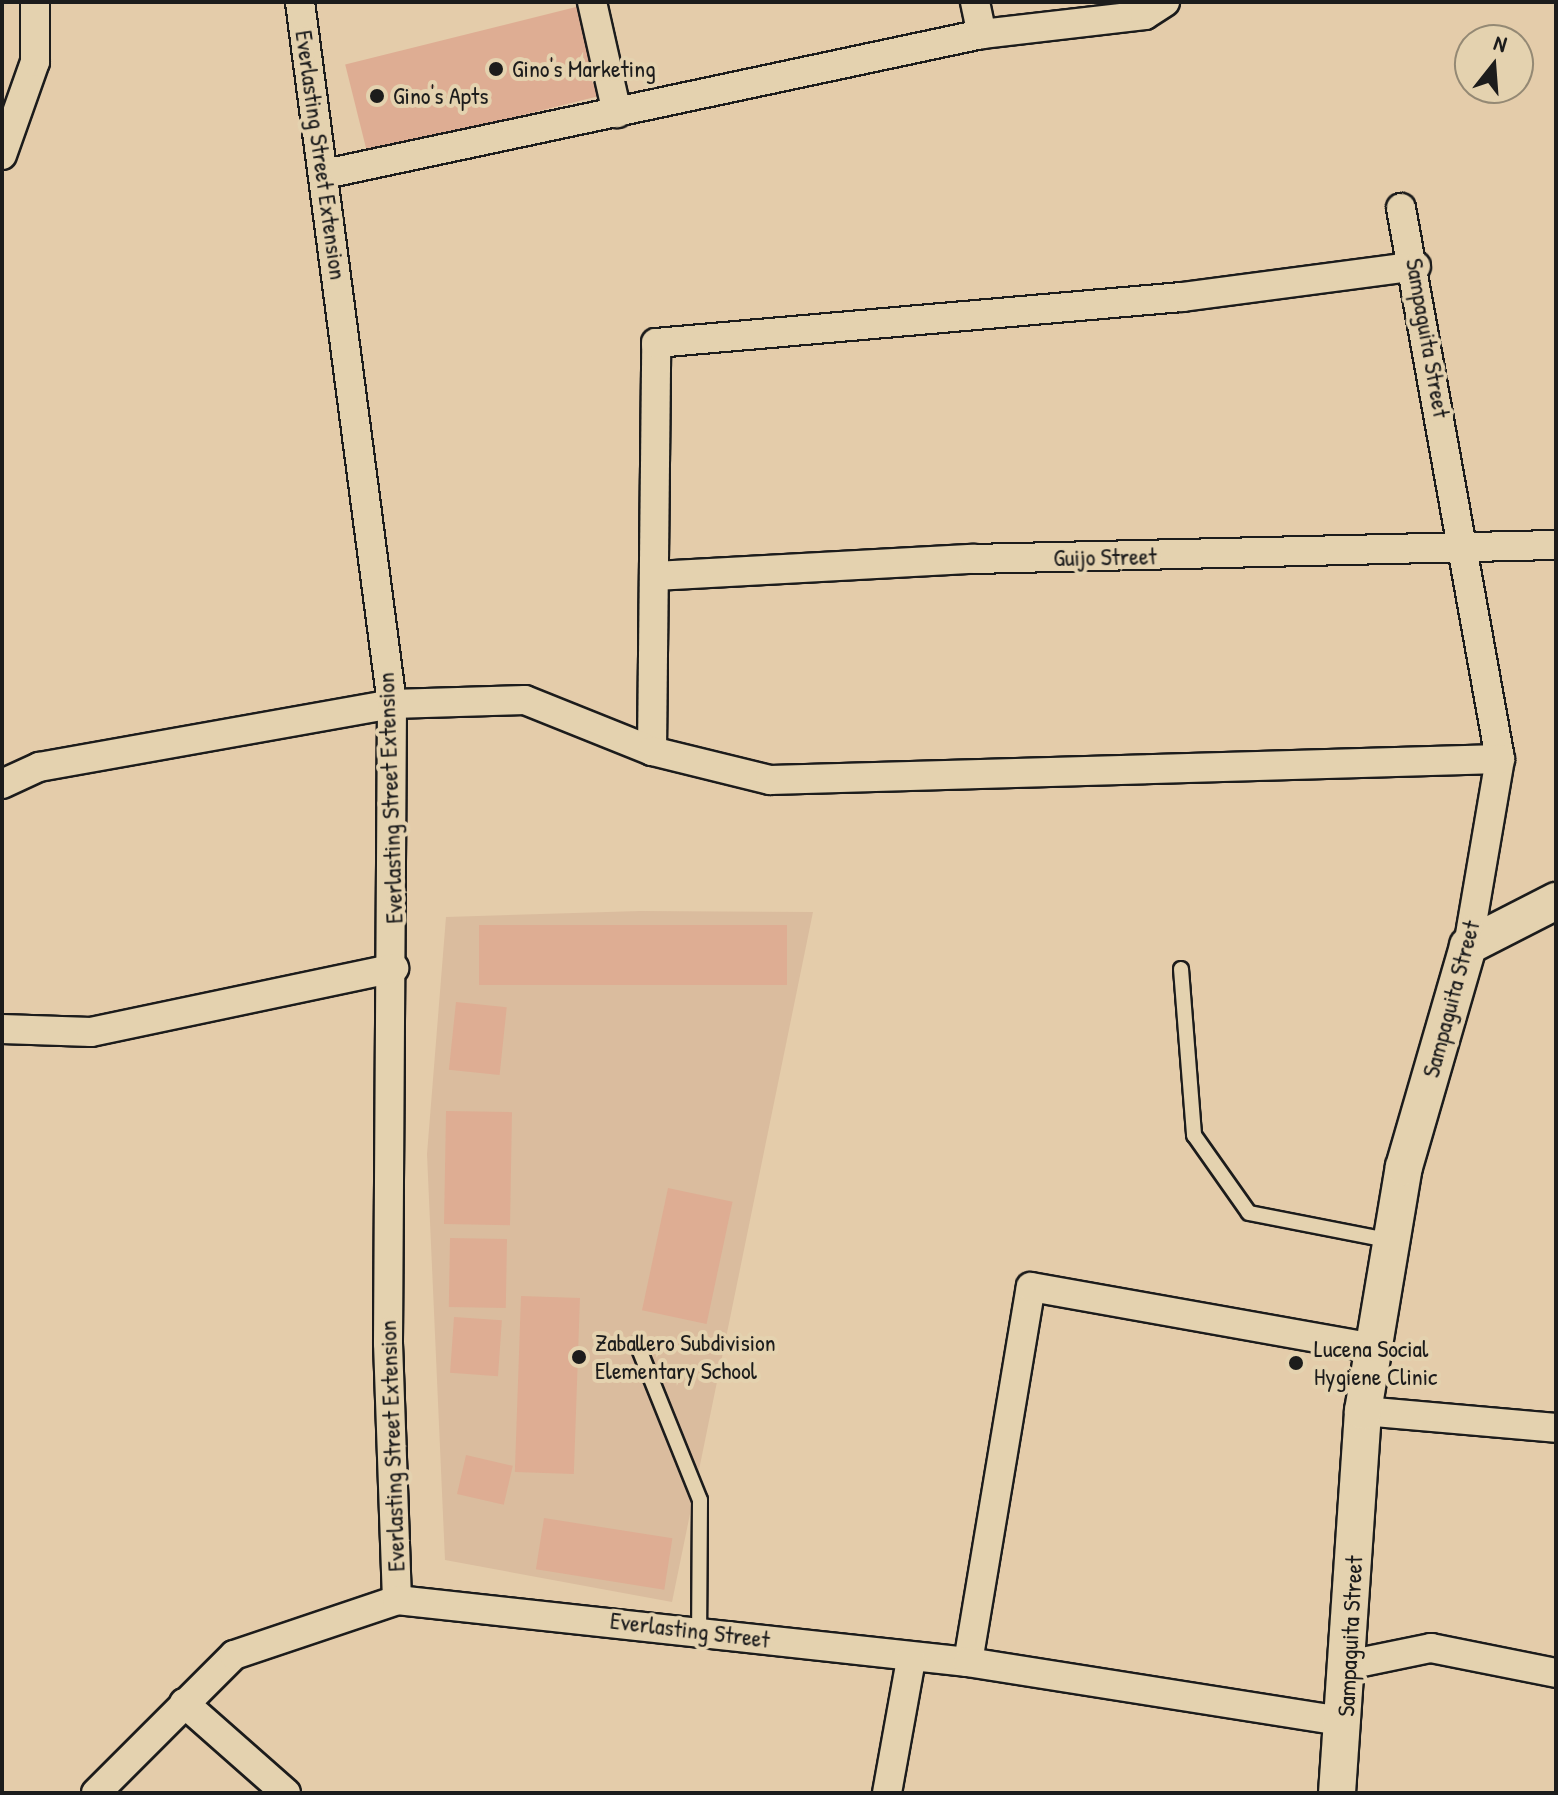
<!DOCTYPE html>
<html>
<head>
<meta charset="utf-8">
<style>
  body { margin:0 }
  #map { position:relative; width:1558px; height:1795px; overflow:hidden; background:#e4ccaa; font-family:"Patrick Hand",sans-serif }
  div>[style] { position:absolute }
  .built>* { inset:0; background:#dabc9e }
  .building>* { inset:0; background:#dead93; transform-origin:0 0 }
  .roads { filter:drop-shadow(2px 0 #1c1c1c) drop-shadow(-2px 0 #1c1c1c) drop-shadow(0 2px #1c1c1c) drop-shadow(0 -2px #1c1c1c) }
  .service>* { height:14px; margin:-7px; padding:0 7px; transform-origin:7px; border-radius:7px; background:#e4d2af }
  .minor>* { height:28px; margin:-14px; padding:0 14px; transform-origin:14px; border-radius:14px; background:#e4d2af }
  .tertiary>* { height:36px; margin:-18px; padding:0 18px; transform-origin:18px; border-radius:18px; background:#e4d2af }
  .dots>* { width:22px; height:22px; translate:-50% -50%; box-sizing:border-box; border:4px solid #e4d2af; border-radius:50% }
  span { translate:-50% -50%; white-space:nowrap; text-align:center; line-height:1.15; -webkit-text-stroke:8px #e4d2af; paint-order:stroke }
  .poi-label { font-size:24px; color:#1c1c1c }
  .left { translate:0 -50%; text-align:left }
  .street-label { font-size:24px; color:#1c1c1c }
  .frame { position:absolute; inset:0; border:4px solid #1c1c1c; pointer-events:none }
  .north { position:absolute; left:1454px; top:24px; width:80px; height:80px; box-sizing:border-box; background:#e4d2af; border:2px solid #948974; border-radius:50%; rotate:17deg; font-size:22px; font-weight:700; line-height:32px; text-align:center; color:#1c1c1c }
  .north::after { content:''; display:block; margin:auto; width:28px; height:36px; background:#1c1c1c; clip-path:polygon(50% 0,100% 100%,50% 72%,0 100%) }
</style>
</head>
<body>
<div id="map">
  <div class="built">
    <div style="clip-path:polygon(640px 911px,813px 912px,672px 1602px,445px 1560px,427px 1154px,446px 917px)"></div>
  </div>
  <div class="building">
    <div style="left:580px;top:6px;width:92px;height:242px;rotate:76deg"></div>
    <div style="left:479px;top:925px;width:308px;height:60px"></div>
    <div style="left:456px;top:1002px;width:51px;height:68px;rotate:6deg"></div>
    <div style="left:446px;top:1111px;width:66px;height:113px;rotate:1deg"></div>
    <div style="left:668px;top:1188px;width:66px;height:125px;rotate:12deg"></div>
    <div style="left:450px;top:1238px;width:57px;height:69px;rotate:1deg"></div>
    <div style="left:521px;top:1296px;width:59px;height:176px;rotate:2deg"></div>
    <div style="left:454px;top:1317px;width:48px;height:56px;rotate:4deg"></div>
    <div style="left:466px;top:1455px;width:48px;height:40px;rotate:13deg"></div>
    <div style="left:544px;top:1518px;width:130px;height:52px;rotate:9deg"></div>
  </div>
  <div class="roads">
    <div class="service">
      <div style="left:1181px;top:969px;width:167px;rotate:85.5deg"></div>
      <div style="left:1194px;top:1135px;width:95px;rotate:54.8deg"></div>
      <div style="left:1249px;top:1213px;width:141px;rotate:11.1deg"></div>
      <div style="left:637px;top:1344px;width:168px;rotate:68deg"></div>
      <div style="left:700px;top:1500px;width:129px;rotate:90.4deg"></div>
    </div>
    <div class="minor">
      <div style="left:300px;top:2px;width:708px;rotate:82.53deg"></div>
      <div style="left:392px;top:704px;width:639px;rotate:90.36deg"></div>
      <div style="left:388px;top:1343px;width:257px;rotate:88deg"></div>
      <div style="left:592px;top:2px;width:114px;rotate:77.3deg"></div>
      <div style="left:975px;top:2px;width:33px;rotate:78deg"></div>
      <div style="left:2px;top:155px;width:99px;rotate:-70.5deg"></div>
      <div style="left:35px;top:62px;width:60px;rotate:-90deg"></div>
      <div style="left:325px;top:174px;width:672px;rotate:-12.03deg"></div>
      <div style="left:982px;top:34px;width:164px;rotate:-6.6deg"></div>
      <div style="left:1145px;top:15px;width:24px;rotate:-33deg"></div>
      <div style="left:1401px;top:208px;width:560px;rotate:79.81deg"></div>
      <div style="left:1500px;top:759px;width:190px;rotate:99.7deg"></div>
      <div style="left:655px;top:576px;width:318px;rotate:-3.1deg"></div>
      <div style="left:973px;top:559px;width:583px;rotate:-1.38deg"></div>
      <div style="left:652px;top:751px;width:408px;rotate:-89.4deg"></div>
      <div style="left:656px;top:343px;width:528px;rotate:-5deg"></div>
      <div style="left:1182px;top:297px;width:236px;rotate:-7.5deg"></div>
      <div style="left:2px;top:784px;width:41px;rotate:-24.7deg"></div>
      <div style="left:39px;top:767px;width:359px;rotate:-10.1deg"></div>
      <div style="left:392px;top:704px;width:133px;rotate:-1.7deg"></div>
      <div style="left:525px;top:700px;width:137px;rotate:21.9deg"></div>
      <div style="left:652px;top:751px;width:122px;rotate:13.8deg"></div>
      <div style="left:770px;top:780px;width:730px;rotate:-1.65deg"></div>
      <div style="left:2px;top:1029px;width:89px;rotate:1.9deg"></div>
      <div style="left:91px;top:1032px;width:310px;rotate:-11.9deg"></div>
      <div style="left:1363px;top:1411px;width:194px;rotate:5deg"></div>
      <div style="left:968px;top:1662px;width:380px;rotate:-80.5deg"></div>
      <div style="left:1031px;top:1287px;width:346px;rotate:10.1deg"></div>
      <div style="left:1348px;top:1665px;width:85px;rotate:-11.6deg"></div>
      <div style="left:1431px;top:1648px;width:127px;rotate:11.3deg"></div>
      <div style="left:184px;top:1703px;width:136px;rotate:41.4deg"></div>
      <div style="left:96px;top:1793px;width:195px;rotate:-45deg"></div>
      <div style="left:234px;top:1655px;width:172px;rotate:-18.6deg"></div>
      <div style="left:397px;top:1600px;width:574px;rotate:6.2deg"></div>
      <div style="left:968px;top:1662px;width:382px;rotate:9deg"></div>
      <div style="left:887px;top:1793px;width:136px;rotate:-79.8deg"></div>
    </div>
    <div class="tertiary">
      <div style="left:1337px;top:1793px;width:383px;rotate:-86.1deg"></div>
      <div style="left:1363px;top:1411px;width:247px;rotate:-80.5deg"></div>
      <div style="left:1404px;top:1167px;width:230px;rotate:-73.8deg"></div>
      <div style="left:1468px;top:946px;width:99px;rotate:-27.1deg"></div>
    </div>
  </div>
  <div class="dots">
    <div style="left:496px;top:69px;background:#1c1c1c"></div>
    <div style="left:377px;top:96px;background:#1c1c1c"></div>
    <div style="left:579px;top:1357px;background:#1c1c1c"></div>
    <div style="left:1296px;top:1363px;background:#1c1c1c"></div>
  </div>
  <div class="poi-label">
    <span class="left" style="left:512px;top:69px">Gino's Marketing</span>
    <span class="left" style="left:393px;top:96px">Gino's Apts</span>
    <span class="left" style="left:595px;top:1357px">Zaballero Subdivision<br>Elementary School</span>
    <span class="left" style="left:1314px;top:1363px">Lucena Social<br>Hygiene Clinic</span>
  </div>
  <div class="street-label">
    <span style="left:321px;top:155px;rotate:82deg">Everlasting Street Extension</span>
    <span style="left:1428px;top:338px;rotate:80deg">Sampaguita Street</span>
    <span style="left:1105px;top:557px;rotate:-1deg">Guijo Street</span>
    <span style="left:390px;top:798px;rotate:-92deg">Everlasting Street Extension</span>
    <span style="left:1451px;top:999px;rotate:-75deg">Sampaguita Street</span>
    <span style="left:392px;top:1446px;rotate:-92deg">Everlasting Street Extension</span>
    <span style="left:690px;top:1630px;rotate:7deg">Everlasting Street</span>
    <span style="left:1350px;top:1636px;rotate:-87deg">Sampaguita Street</span>
  </div>
  <div class="frame"></div>
  <div class="north">N</div>
</div>
</body>
</html>
